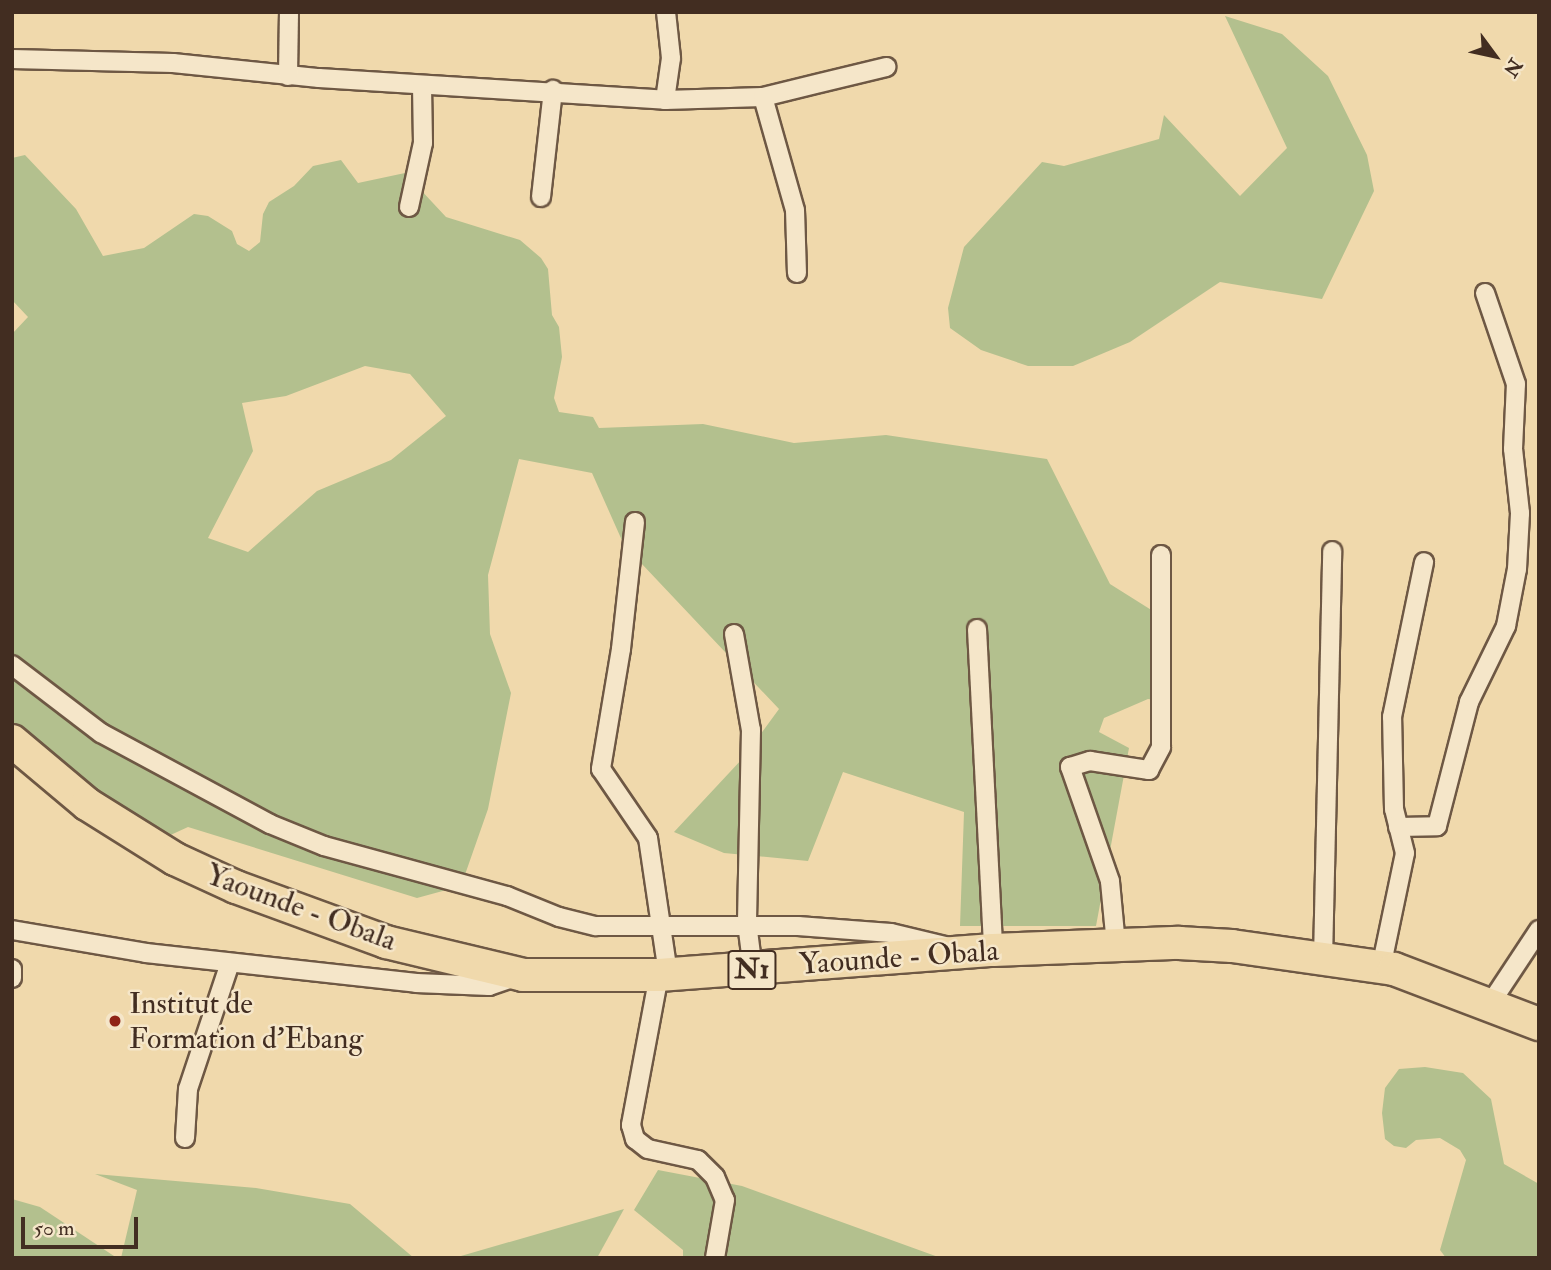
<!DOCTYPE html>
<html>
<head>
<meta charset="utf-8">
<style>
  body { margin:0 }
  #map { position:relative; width:1551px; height:1270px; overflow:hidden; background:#f0d9ac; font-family:"IM FELL Double Pica",serif }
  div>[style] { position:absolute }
  .green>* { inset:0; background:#b3c08e }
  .roads { filter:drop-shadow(2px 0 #6e5844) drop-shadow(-2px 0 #6e5844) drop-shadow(0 2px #6e5844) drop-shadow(0 -2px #6e5844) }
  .street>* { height:18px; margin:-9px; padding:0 9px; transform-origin:9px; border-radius:9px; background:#f5e6c9 }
  .highway>* { height:32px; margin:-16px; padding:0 16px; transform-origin:16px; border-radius:16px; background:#f0d9ac }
  .dots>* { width:19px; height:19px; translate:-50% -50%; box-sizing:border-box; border:4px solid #f5e6c9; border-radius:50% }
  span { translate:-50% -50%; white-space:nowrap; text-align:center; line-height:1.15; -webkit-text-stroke:5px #f5e6c9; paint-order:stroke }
  .shield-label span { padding:2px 5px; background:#f5e6c9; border:2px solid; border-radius:5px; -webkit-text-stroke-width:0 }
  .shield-label { font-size:28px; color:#422d21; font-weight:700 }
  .street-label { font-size:30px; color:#422d21 }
  .poi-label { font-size:30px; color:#422d21 }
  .left { translate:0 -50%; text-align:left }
  .frame { position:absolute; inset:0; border:14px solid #422d21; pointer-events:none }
  .north { position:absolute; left:1460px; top:21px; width:70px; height:70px; -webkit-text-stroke:5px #f5e6c9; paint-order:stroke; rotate:123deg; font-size:19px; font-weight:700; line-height:28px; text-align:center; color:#422d21 }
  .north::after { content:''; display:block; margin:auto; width:24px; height:32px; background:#422d21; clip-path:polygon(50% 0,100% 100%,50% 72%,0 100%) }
  .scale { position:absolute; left:21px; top:1217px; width:117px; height:32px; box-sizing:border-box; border:4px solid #422d21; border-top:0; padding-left:9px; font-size:21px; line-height:24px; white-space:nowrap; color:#422d21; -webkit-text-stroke:5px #f5e6c9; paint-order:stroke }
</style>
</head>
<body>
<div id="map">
  <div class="green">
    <div style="clip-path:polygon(1225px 16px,1282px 34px,1328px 76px,1367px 155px,1374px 191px,1322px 299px,1220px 282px,1130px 342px,1073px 366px,1028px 366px,981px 350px,950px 328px,948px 308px,964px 247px,1042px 162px,1064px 166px,1159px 139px,1164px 115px,1240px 196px,1287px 148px)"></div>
    <div style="clip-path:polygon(evenodd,25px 155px,76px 209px,103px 256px,144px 248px,194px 214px,208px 216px,232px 231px,237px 244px,249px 251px,260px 242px,263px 214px,269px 202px,294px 186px,313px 166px,341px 160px,358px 183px,405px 173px,446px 217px,520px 240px,541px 258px,548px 269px,552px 315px,559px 327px,562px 357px,554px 398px,559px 412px,593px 417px,599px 428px,703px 424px,794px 443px,886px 435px,1047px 459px,1110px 584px,1172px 623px,1171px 702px,1148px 699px,1104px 718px,1099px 732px,1129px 748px,1096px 926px,960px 926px,964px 812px,843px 772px,808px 861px,724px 853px,674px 832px,743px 758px,779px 709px,624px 545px,592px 473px,519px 459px,488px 575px,490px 634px,511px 693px,488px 809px,461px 886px,417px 898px,188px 827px,140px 849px,12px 734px,12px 334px,28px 317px,12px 300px,12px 158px,25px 155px,365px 366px,410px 374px,446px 416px,391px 460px,317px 491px,248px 552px,208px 538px,253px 451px,242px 403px,286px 396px,365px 366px)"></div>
    <div style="clip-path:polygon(1425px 1067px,1463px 1073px,1491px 1099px,1504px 1164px,1539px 1184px,1539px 1258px,1446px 1258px,1440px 1250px,1466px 1160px,1460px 1150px,1440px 1138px,1416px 1140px,1406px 1148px,1394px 1146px,1385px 1139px,1382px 1113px,1385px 1088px,1399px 1069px)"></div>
    <div style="clip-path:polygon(658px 1170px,742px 1186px,941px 1258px,683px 1258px,683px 1250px,634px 1210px)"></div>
    <div style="clip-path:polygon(95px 1174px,256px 1188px,350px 1204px,414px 1258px,121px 1258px,137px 1190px)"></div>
    <div style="clip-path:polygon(12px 1199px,40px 1207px,117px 1258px,12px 1258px)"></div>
    <div style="clip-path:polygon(624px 1209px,597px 1258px,454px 1258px)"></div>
  </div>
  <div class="roads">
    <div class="street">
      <div style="left:12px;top:59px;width:161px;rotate:1.4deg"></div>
      <div style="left:173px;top:63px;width:147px;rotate:5.9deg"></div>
      <div style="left:319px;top:78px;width:347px;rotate:3.6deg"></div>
      <div style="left:665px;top:100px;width:98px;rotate:-1.8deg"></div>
      <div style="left:763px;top:97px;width:127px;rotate:-13.7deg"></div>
      <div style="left:288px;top:76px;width:64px;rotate:-89.1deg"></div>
      <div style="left:763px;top:97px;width:117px;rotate:74.2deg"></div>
      <div style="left:795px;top:210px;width:63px;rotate:88.2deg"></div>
      <div style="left:665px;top:100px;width:42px;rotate:-81.9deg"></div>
      <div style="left:671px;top:58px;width:46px;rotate:-96.2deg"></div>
      <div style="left:541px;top:197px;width:108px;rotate:-83.6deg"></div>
      <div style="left:409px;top:207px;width:66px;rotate:-77.7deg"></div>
      <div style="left:423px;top:143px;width:58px;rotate:-91deg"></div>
      <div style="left:635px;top:522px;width:128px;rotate:96.3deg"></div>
      <div style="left:621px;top:649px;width:122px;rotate:99.5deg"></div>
      <div style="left:601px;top:769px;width:83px;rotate:55.7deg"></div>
      <div style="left:648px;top:838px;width:137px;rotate:81.6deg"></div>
      <div style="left:977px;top:629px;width:321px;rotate:87.1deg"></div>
      <div style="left:734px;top:634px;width:97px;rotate:80deg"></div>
      <div style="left:751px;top:730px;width:193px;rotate:91.2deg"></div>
      <div style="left:747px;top:923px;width:47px;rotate:82.7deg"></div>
      <div style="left:12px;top:665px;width:112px;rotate:37.4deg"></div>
      <div style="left:101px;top:733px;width:192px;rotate:28.3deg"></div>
      <div style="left:270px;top:824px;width:58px;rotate:22.2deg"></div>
      <div style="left:324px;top:846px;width:190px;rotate:15.3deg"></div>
      <div style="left:507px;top:896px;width:56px;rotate:22deg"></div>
      <div style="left:559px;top:917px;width:38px;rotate:14deg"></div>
      <div style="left:596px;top:926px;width:202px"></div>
      <div style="left:798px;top:926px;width:93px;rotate:4.3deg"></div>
      <div style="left:891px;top:933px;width:60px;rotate:13.6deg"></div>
      <div style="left:1398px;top:827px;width:39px;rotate:-1deg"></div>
      <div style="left:1437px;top:826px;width:128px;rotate:-75.5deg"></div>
      <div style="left:1469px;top:702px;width:85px;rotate:-64deg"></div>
      <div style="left:1506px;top:626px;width:58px;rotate:-79.1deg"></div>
      <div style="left:1517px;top:569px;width:56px;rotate:-86.9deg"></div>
      <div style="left:1520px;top:513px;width:64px;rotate:-96.2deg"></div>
      <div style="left:1513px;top:449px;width:65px;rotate:-87.4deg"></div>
      <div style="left:1516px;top:384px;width:96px;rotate:-108.8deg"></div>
      <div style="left:12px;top:930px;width:136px;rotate:9.7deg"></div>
      <div style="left:146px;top:953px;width:272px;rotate:6.3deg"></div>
      <div style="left:416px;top:983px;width:73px;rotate:2.4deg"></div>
      <div style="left:489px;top:986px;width:28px;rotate:-19deg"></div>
      <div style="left:1116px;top:945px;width:64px;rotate:-95.4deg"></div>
      <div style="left:1110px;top:881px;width:121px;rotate:-109.3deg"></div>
      <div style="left:1070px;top:767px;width:21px;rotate:-17deg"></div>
      <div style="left:1090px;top:761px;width:60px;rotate:8.7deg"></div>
      <div style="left:1149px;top:770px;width:26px;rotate:-62deg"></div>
      <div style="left:1161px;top:747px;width:192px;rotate:-90deg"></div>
      <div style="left:1323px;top:959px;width:408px;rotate:-88.7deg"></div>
      <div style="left:1381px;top:968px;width:117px;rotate:-78.2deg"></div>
      <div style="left:1405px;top:853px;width:45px;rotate:-104deg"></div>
      <div style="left:1394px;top:809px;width:92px;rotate:-91.2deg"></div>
      <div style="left:1392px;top:717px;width:158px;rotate:-78.3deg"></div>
      <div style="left:12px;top:969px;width:9px;rotate:90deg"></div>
      <div style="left:659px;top:975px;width:153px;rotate:100.6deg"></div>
      <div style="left:631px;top:1125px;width:15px;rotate:74deg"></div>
      <div style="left:635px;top:1139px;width:16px;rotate:38deg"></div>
      <div style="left:648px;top:1149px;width:51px;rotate:12.4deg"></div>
      <div style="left:698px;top:1160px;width:24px;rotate:45deg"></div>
      <div style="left:715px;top:1177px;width:25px;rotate:67deg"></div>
      <div style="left:725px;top:1200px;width:59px;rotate:99.8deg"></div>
      <div style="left:1490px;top:1004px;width:89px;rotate:-56.5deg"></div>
      <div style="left:185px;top:1138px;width:49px;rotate:-86.5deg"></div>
      <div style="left:188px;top:1089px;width:133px;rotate:-71.6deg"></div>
    </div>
    <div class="highway">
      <div style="left:12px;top:741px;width:98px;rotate:40deg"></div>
      <div style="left:87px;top:804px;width:104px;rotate:32deg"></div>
      <div style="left:175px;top:859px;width:67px;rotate:24.7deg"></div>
      <div style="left:236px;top:887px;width:160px;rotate:20.1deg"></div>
      <div style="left:386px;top:942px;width:141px;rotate:13.5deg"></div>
      <div style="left:523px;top:975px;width:136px"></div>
      <div style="left:659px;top:975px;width:335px;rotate:-4.3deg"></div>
      <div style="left:993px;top:950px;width:186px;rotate:-2.2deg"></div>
      <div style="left:1179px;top:943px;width:53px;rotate:3.2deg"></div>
      <div style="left:1232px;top:946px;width:164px;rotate:8.1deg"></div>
      <div style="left:1394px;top:969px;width:155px;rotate:20.8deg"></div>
    </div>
  </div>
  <div class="dots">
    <div style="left:115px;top:1021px;background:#8f2418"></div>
  </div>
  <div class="shield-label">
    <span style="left:752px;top:970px">N1</span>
  </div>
  <div class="street-label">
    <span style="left:301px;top:908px;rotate:20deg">Yaounde - Obala</span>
    <span style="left:899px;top:958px;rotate:-4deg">Yaounde - Obala</span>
  </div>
  <div class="poi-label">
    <span class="left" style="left:129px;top:1021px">Institut de<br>Formation d'Ebang</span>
  </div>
  <div class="frame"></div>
  <div class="north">N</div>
  <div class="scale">50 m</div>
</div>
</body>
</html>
